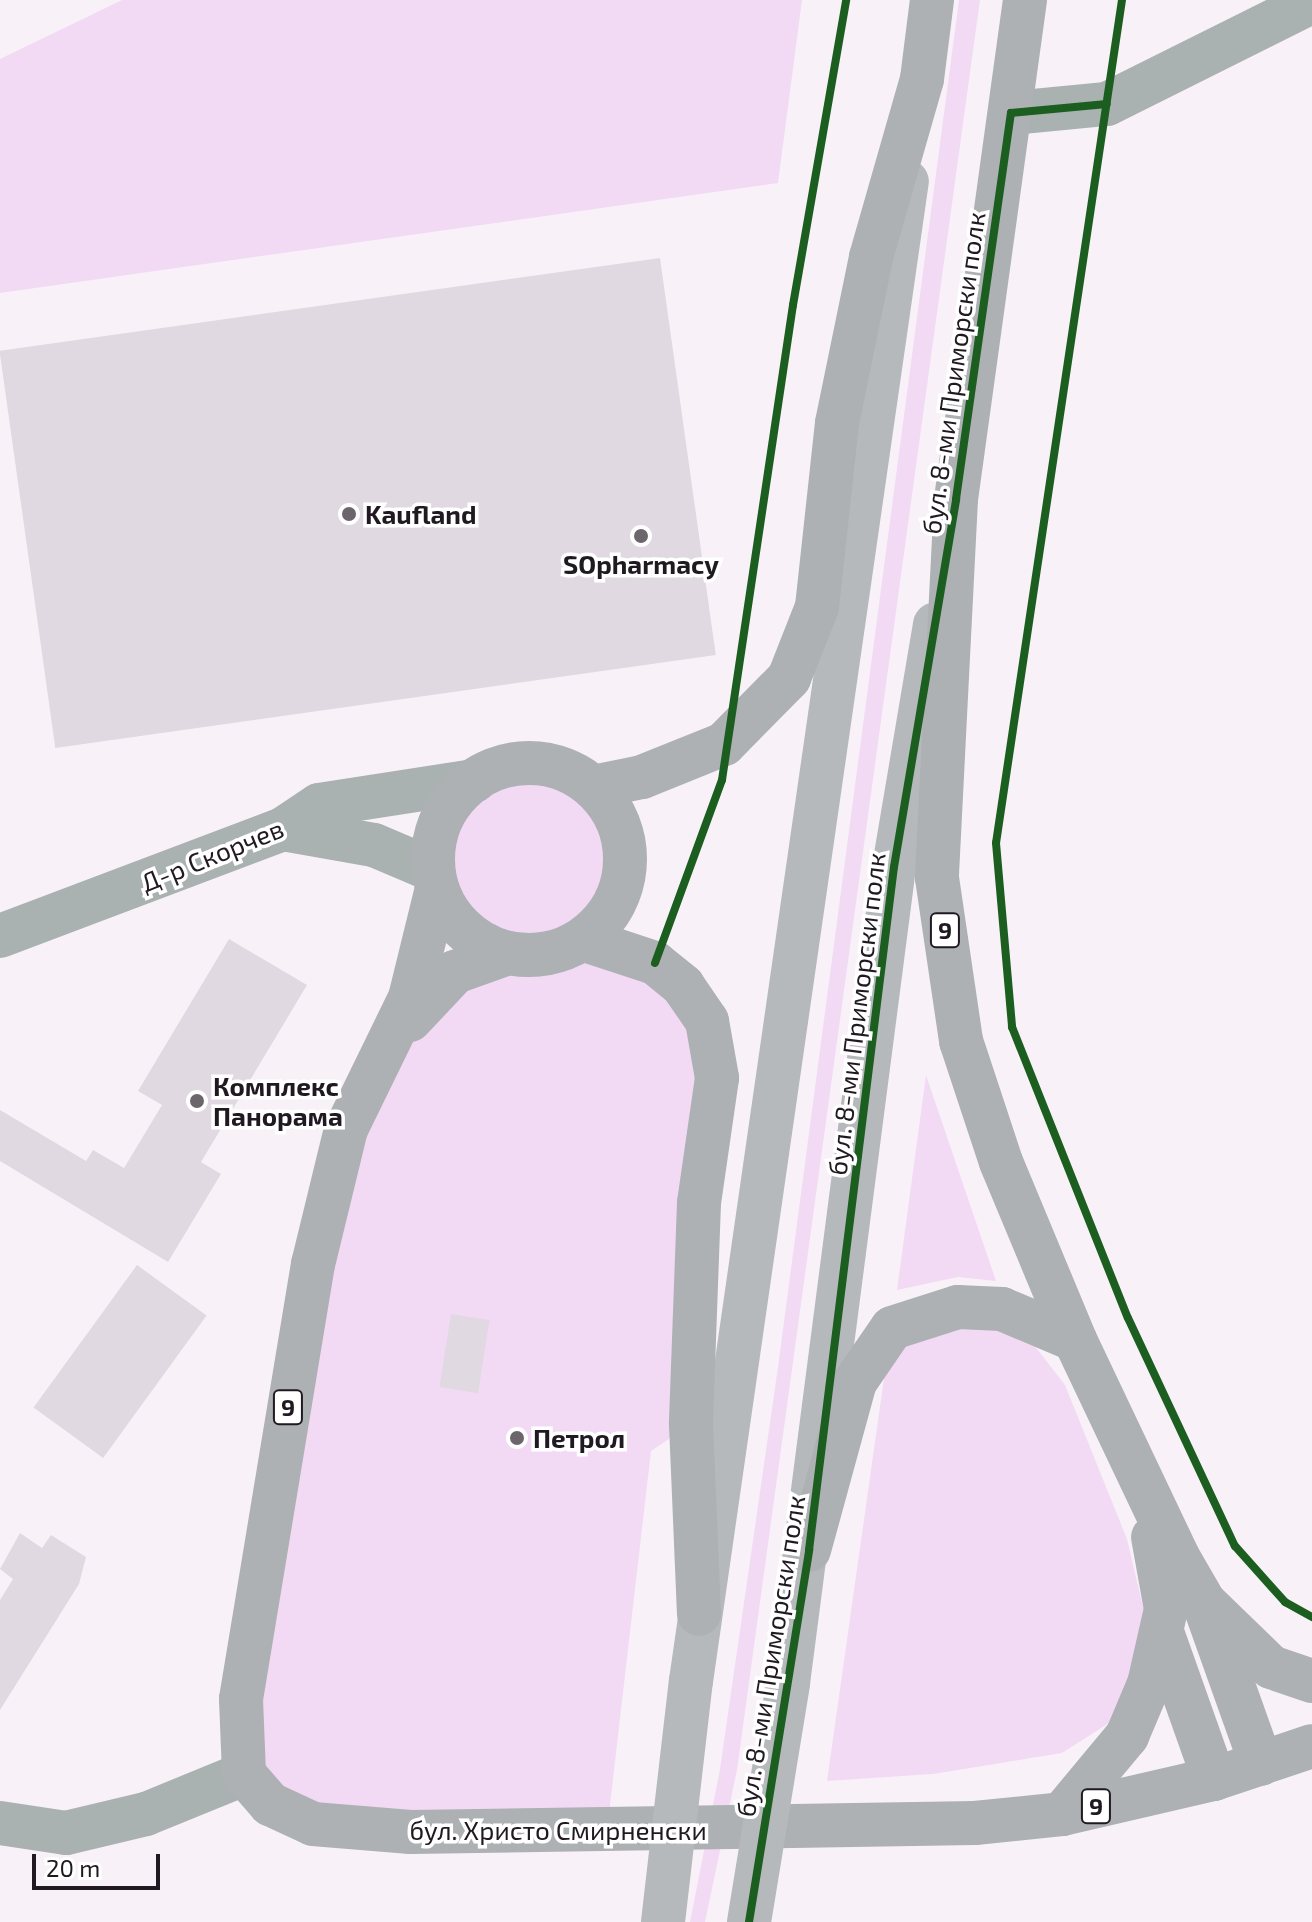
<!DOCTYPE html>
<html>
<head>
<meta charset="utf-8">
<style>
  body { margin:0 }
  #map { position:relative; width:1312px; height:1922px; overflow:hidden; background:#f8f2f8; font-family:"Exo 2",sans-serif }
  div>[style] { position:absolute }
  .green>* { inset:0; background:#f2daf5 }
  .building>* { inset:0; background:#e0d9e1; transform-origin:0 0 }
  .minor>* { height:44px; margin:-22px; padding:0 22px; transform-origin:22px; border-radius:22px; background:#aab1b1 }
  .secondary>* { height:44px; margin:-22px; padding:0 22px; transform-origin:22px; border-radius:22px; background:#b5b9bc }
  .primary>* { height:44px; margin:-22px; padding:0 22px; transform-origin:22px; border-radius:22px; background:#adb1b4 }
  .primary>.ring { margin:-22px; padding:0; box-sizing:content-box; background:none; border:44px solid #adb1b4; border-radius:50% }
  .secondary-bridge>* { height:44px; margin:-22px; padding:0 22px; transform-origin:22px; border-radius:22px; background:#b5b9bc }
  .cycleway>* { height:8px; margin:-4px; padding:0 4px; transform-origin:4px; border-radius:4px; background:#1b5e20 }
  .dots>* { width:22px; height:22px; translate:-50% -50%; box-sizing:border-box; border:4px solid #fff; border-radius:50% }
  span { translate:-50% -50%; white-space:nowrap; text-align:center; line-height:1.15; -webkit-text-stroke:7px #fff; paint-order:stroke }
  .shield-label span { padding:2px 6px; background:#fff; border:2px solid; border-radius:6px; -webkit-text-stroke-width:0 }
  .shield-label { font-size:24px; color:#201921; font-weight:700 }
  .street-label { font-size:26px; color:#201921 }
  .poi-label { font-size:26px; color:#201921; font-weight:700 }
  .left { translate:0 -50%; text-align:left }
  .scale { position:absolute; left:32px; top:1854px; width:128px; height:36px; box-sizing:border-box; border:4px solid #201921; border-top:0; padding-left:10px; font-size:24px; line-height:28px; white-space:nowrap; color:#201921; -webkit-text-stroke:6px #fff; paint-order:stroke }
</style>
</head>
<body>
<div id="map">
  <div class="green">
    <div style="clip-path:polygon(122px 0,802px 0,778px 183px,0 293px,0 59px)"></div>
    <div style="clip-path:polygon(959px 0,980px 0,737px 1770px,705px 1922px,690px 1922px,720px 1769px,778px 1367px)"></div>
    <div style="clip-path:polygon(535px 763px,556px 767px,593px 787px,622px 836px,625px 855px,619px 893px,585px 940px,707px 1021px,691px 1424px,651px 1451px,607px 1831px,313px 1824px,240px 1738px,346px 1129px,477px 941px,444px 904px,433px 870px,439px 826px,453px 801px,492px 771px)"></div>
    <div style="clip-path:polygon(926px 1075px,996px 1281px,958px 1277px,897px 1290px)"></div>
    <div style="clip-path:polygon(983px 1322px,1034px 1345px,1065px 1385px,1127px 1539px,1143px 1607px,1146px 1663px,1120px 1716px,1062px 1753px,933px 1774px,827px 1781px,887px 1357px,915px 1336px)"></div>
  </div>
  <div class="building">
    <div style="left:660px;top:258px;width:401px;height:667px;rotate:82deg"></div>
    <div style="clip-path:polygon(229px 939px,307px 985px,201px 1162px,221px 1174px,168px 1262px,0 1161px,0 1110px,86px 1161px,93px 1150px,124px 1168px,162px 1105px,138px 1091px)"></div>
    <div style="left:137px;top:1265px;width:86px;height:176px;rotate:36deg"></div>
    <div style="left:451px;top:1314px;width:39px;height:74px;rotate:9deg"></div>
    <div style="clip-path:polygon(20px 1533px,42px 1548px,51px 1535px,86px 1557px,79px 1584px,0 1710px,0 1600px,13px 1579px,0 1569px)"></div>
  </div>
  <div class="minor">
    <div style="left:1011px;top:113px;width:96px;rotate:-5.4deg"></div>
    <div style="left:1107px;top:104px;width:229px;rotate:-26.5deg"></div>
    <div style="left:283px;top:829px;width:92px;rotate:10deg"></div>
    <div style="left:374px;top:845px;width:64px;rotate:23deg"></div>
    <div style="left:0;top:936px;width:303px;rotate:-20.7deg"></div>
    <div style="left:283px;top:829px;width:43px;rotate:-33.7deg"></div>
    <div style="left:319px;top:805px;width:157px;rotate:-8.8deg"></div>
    <div style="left:0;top:1823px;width:67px;rotate:8.6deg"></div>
    <div style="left:66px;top:1833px;width:82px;rotate:-13.4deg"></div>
    <div style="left:146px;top:1814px;width:106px;rotate:-22.2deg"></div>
  </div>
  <div class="secondary">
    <div style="left:691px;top:1681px;width:1515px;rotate:-81.81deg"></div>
    <div style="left:788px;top:1683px;width:823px;rotate:-82.6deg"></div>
    <div style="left:894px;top:867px;width:246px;rotate:-80.4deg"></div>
  </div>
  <div class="primary">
    <div style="left:1025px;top:0;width:504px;rotate:97.87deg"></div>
    <div style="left:956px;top:499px;width:379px;rotate:92.9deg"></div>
    <div style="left:937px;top:878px;width:165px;rotate:81.6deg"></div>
    <div style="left:961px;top:1041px;width:127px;rotate:71.7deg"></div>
    <div style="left:1001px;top:1162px;width:193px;rotate:67.4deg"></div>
    <div style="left:1075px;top:1340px;width:240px;rotate:64.6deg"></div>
    <div style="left:1178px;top:1557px;width:52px;rotate:60deg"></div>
    <div style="left:1204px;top:1602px;width:93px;rotate:44.1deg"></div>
    <div style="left:1271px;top:1667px;width:43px;rotate:18.9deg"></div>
    <div class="ring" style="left:433px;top:763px;width:148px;height:148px"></div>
    <div style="left:593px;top:787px;width:50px;rotate:-11.5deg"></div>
    <div style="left:642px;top:777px;width:88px;rotate:-21.9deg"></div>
    <div style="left:724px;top:744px;width:93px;rotate:-45.4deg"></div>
    <div style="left:789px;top:678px;width:76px;rotate:-68.5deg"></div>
    <div style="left:817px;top:607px;width:185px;rotate:-83.8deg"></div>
    <div style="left:837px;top:423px;width:169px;rotate:-78.4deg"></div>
    <div style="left:871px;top:257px;width:185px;rotate:-74deg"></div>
    <div style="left:922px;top:79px;width:80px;rotate:-82.8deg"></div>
    <div style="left:437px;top:888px;width:113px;rotate:103.8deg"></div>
    <div style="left:410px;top:998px;width:146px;rotate:116deg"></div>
    <div style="left:346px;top:1129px;width:139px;rotate:103.7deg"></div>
    <div style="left:313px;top:1264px;width:441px;rotate:99.4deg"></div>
    <div style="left:241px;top:1699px;width:75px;rotate:87.7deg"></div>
    <div style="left:244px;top:1774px;width:40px;rotate:49deg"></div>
    <div style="left:270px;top:1804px;width:47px;rotate:24.9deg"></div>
    <div style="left:313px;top:1824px;width:98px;rotate:4.7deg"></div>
    <div style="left:411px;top:1832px;width:564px;rotate:-0.91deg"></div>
    <div style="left:975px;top:1823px;width:87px;rotate:-5.9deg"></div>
    <div style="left:1062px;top:1814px;width:156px;rotate:-13deg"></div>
    <div style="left:1214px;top:1779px;width:103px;rotate:-18.6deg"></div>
    <div style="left:585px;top:940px;width:74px;rotate:18.2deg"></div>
    <div style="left:655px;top:963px;width:36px;rotate:39deg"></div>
    <div style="left:683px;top:986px;width:42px;rotate:55.6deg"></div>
    <div style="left:707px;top:1021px;width:58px;rotate:80deg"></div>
    <div style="left:717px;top:1078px;width:126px;rotate:98.2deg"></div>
    <div style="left:699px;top:1203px;width:221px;rotate:92.1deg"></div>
    <div style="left:691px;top:1424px;width:190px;rotate:87.6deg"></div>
    <div style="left:410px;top:1020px;width:66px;rotate:-46.8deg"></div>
    <div style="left:455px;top:972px;width:56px;rotate:-19.7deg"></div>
    <div style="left:809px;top:1550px;width:174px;rotate:-74.7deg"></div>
    <div style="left:855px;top:1382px;width:65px;rotate:-55.6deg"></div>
    <div style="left:892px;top:1328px;width:69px;rotate:-17.7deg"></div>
    <div style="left:958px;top:1307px;width:44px;rotate:2.6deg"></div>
    <div style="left:1002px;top:1309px;width:79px;rotate:23deg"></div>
    <div style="left:1207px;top:1612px;width:161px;rotate:70.4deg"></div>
    <div style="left:1162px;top:1632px;width:156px;rotate:70.5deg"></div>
    <div style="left:1062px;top:1814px;width:102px;rotate:-50.2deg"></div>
    <div style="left:1127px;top:1736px;width:56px;rotate:-67.1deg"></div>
    <div style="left:1149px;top:1684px;width:77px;rotate:-77.2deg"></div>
    <div style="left:1166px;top:1609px;width:73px;rotate:-100.2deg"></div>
  </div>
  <div class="secondary-bridge">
    <div style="left:663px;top:1922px;width:243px;rotate:-83.4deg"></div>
    <div style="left:749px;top:1922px;width:242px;rotate:-80.7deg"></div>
  </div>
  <div class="cycleway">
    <div style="left:1122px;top:0;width:852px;rotate:98.5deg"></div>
    <div style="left:996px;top:843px;width:185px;rotate:85deg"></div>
    <div style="left:1012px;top:1027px;width:313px;rotate:68.3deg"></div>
    <div style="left:1128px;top:1318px;width:252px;rotate:64.9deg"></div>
    <div style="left:1235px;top:1546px;width:75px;rotate:48.2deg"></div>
    <div style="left:1285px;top:1602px;width:31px;rotate:29deg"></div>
    <div style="left:655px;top:963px;width:195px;rotate:-69.9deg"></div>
    <div style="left:722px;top:780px;width:480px;rotate:-81.5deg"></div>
    <div style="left:793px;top:305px;width:310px;rotate:-80.1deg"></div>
    <div style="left:749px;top:1922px;width:377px;rotate:-80.8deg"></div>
    <div style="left:809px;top:1550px;width:688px;rotate:-82.91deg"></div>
    <div style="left:894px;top:867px;width:373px;rotate:-80.4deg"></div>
    <div style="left:956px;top:499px;width:390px;rotate:-81.9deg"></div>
    <div style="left:1011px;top:113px;width:96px;rotate:-5.4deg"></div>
  </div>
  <div class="dots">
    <div style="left:349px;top:514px;background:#6c656c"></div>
    <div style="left:641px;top:536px;background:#6c656c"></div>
    <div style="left:197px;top:1101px;background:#6c656c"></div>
    <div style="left:517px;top:1438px;background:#6c656c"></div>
  </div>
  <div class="shield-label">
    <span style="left:945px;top:930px">9</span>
    <span style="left:288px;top:1407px">9</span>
    <span style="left:1096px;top:1806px">9</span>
  </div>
  <div class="street-label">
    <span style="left:953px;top:373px;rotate:-82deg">бул. 8-ми Приморски полк</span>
    <span style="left:212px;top:855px;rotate:-22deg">Д-р Скорчев</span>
    <span style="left:856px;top:1014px;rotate:-83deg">бул. 8-ми Приморски полк</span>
    <span style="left:770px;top:1656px;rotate:-81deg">бул. 8-ми Приморски полк</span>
    <span style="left:558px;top:1830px">бул. Христо Смирненски</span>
  </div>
  <div class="poi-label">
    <span class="left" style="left:365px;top:514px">Kaufland</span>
    <span style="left:641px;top:564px">SOpharmacy</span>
    <span class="left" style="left:213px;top:1101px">Комплекс<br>Панорама</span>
    <span class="left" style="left:533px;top:1438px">Петрол</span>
  </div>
  <div class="scale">20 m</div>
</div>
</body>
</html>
